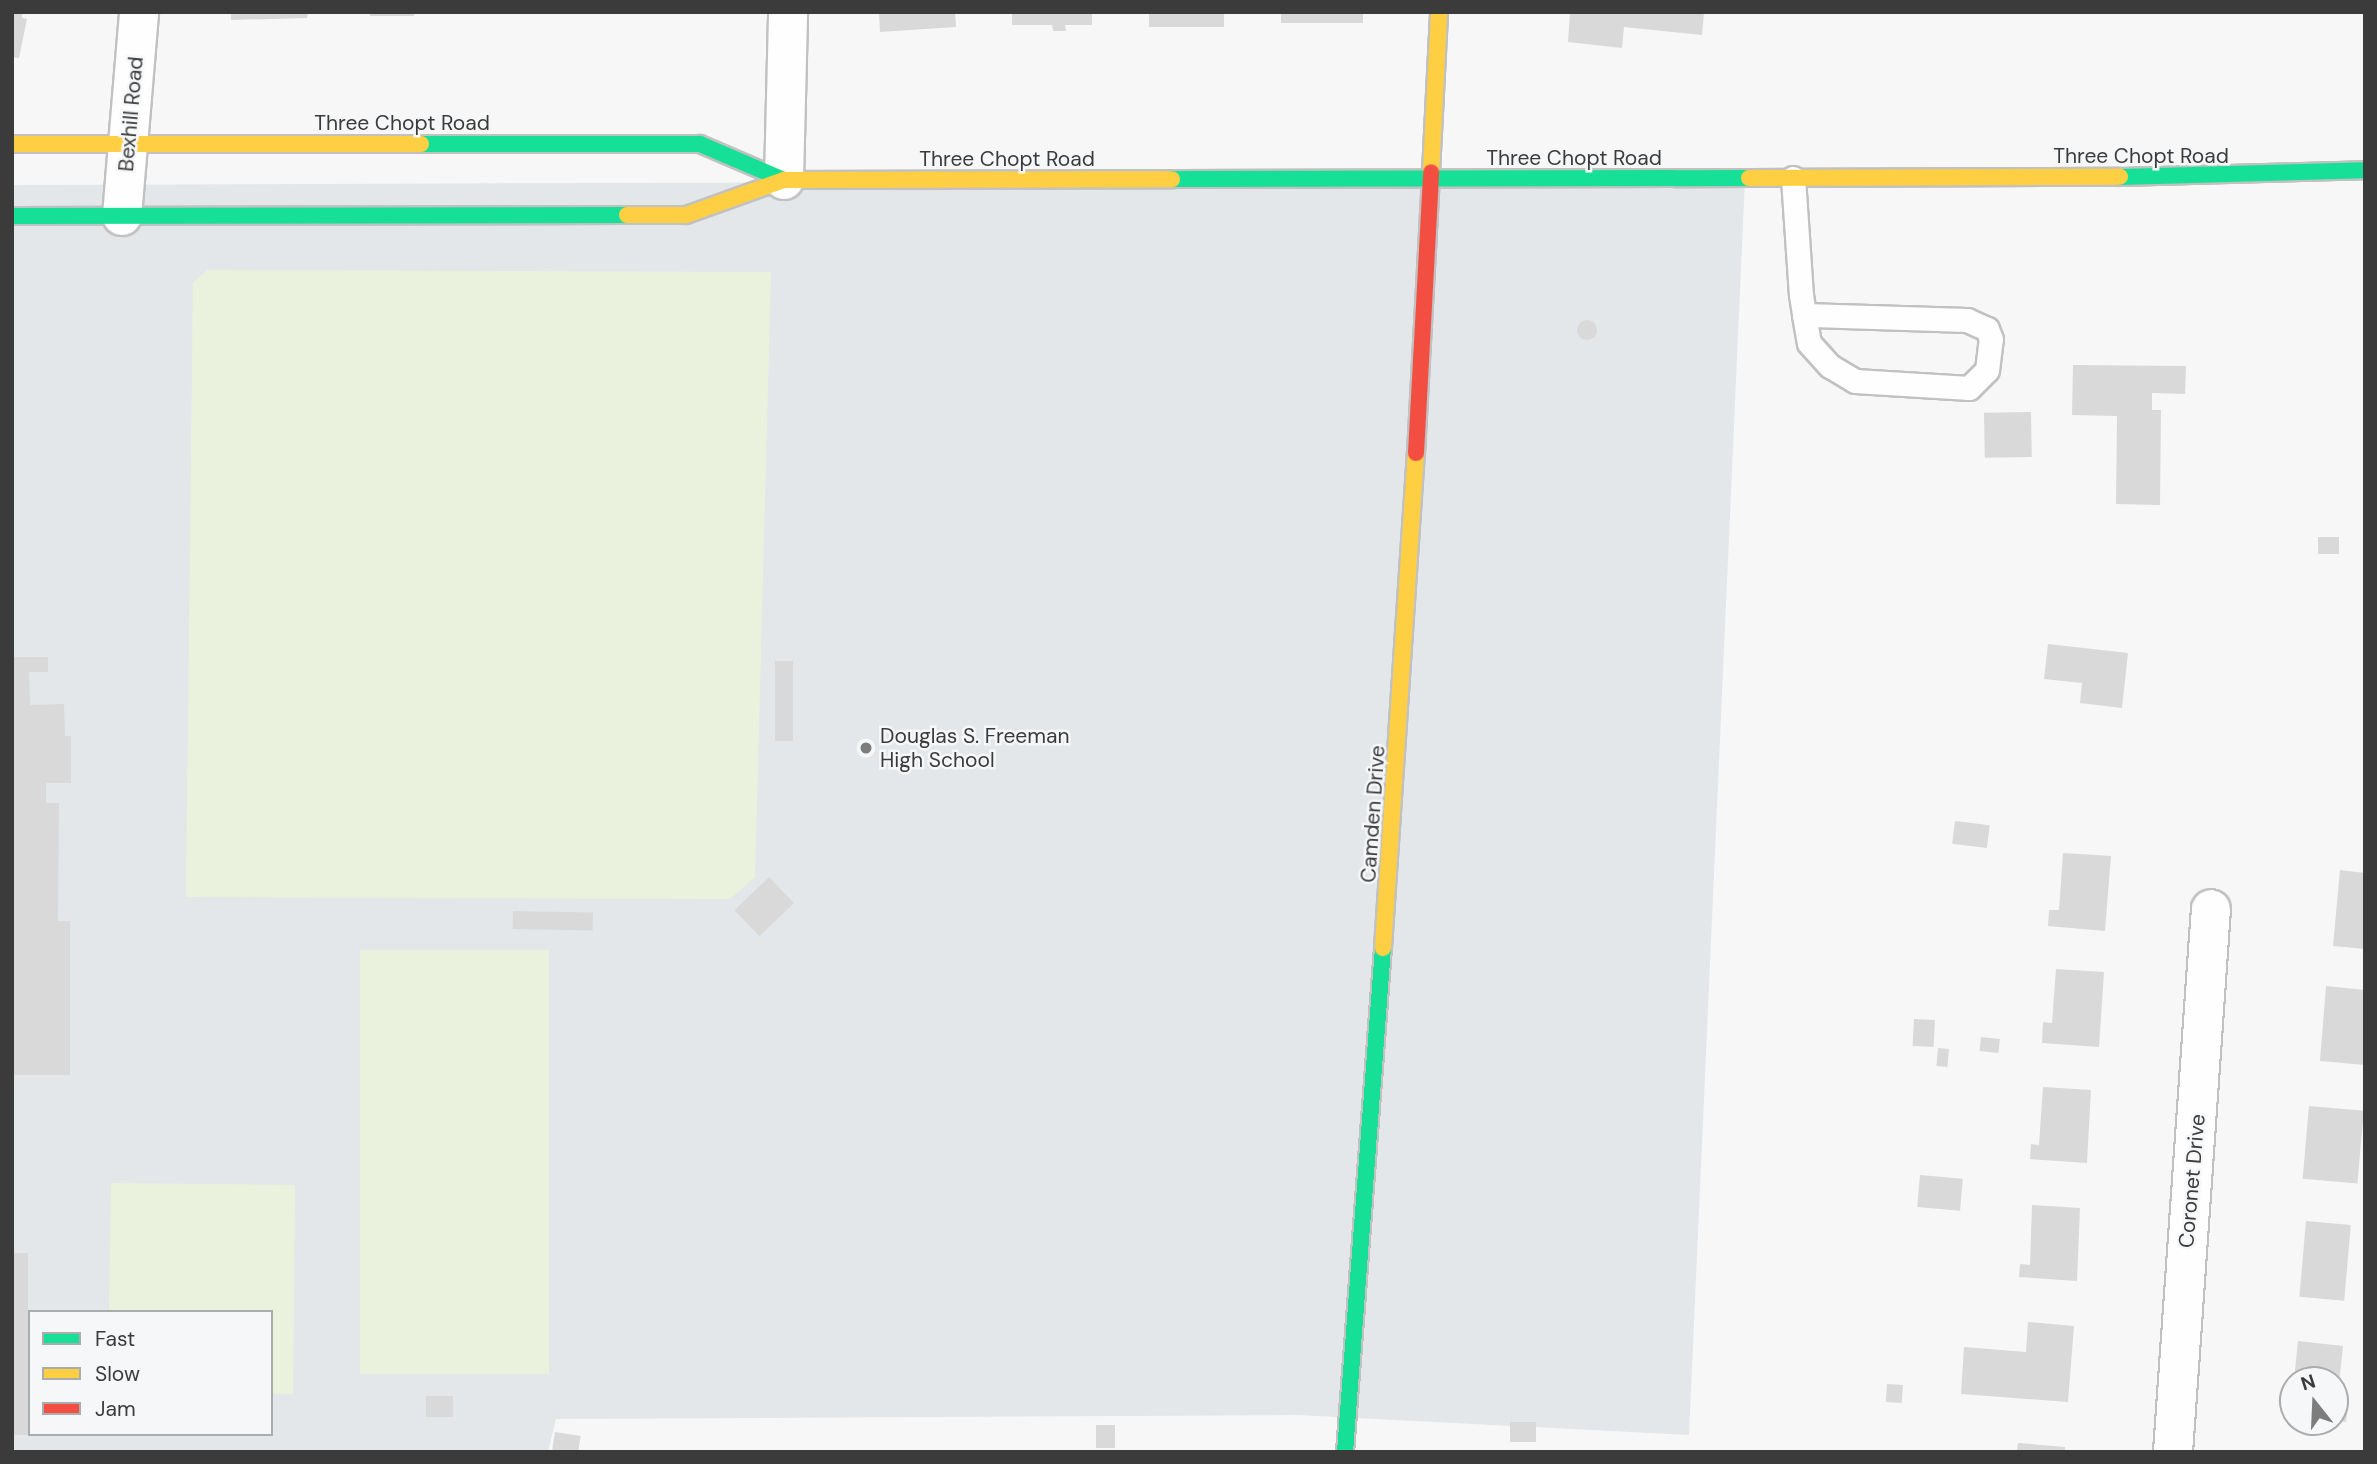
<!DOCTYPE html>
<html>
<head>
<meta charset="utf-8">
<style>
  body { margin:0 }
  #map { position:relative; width:2377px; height:1464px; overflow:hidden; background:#f7f7f7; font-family:"DM Sans",sans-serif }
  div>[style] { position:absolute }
  .built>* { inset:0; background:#e3e7ea }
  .green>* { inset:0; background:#eaf2de; transform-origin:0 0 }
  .building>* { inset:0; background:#d9d9d9; transform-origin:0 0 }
  .round { border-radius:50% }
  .roads { filter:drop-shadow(2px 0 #c1c1c1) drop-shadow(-2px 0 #c1c1c1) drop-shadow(0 2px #c1c1c1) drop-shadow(0 -2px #c1c1c1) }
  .lane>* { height:23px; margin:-11.5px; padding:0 11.5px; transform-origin:11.5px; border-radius:11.5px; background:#fefefe }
  .street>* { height:38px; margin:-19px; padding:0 19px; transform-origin:19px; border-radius:19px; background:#fefefe }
  .fast>* { height:16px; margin:-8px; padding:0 8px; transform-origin:8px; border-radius:8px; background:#16e098 }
  .slow>* { height:16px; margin:-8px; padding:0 8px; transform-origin:8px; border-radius:8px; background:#ffcf43 }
  .jam>* { height:16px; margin:-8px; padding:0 8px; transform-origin:8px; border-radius:8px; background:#f24e42 }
  .dots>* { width:19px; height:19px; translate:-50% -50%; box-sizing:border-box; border:4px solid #f6f7f8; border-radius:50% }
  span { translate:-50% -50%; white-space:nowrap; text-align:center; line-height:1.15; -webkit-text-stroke:5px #f6f7f8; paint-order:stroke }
  .street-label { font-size:21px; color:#3b3b3c }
  .poi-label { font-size:21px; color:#3b3b3c }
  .left { translate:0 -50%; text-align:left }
  .frame { position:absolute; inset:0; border:14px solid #3b3b3c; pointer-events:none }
  .legend { position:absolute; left:28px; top:1310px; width:245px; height:126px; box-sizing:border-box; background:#f6f7f8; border:2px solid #abacad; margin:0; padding:9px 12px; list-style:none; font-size:21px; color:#3b3b3c }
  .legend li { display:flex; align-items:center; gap:14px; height:35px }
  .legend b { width:35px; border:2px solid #abacad }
  .north { position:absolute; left:2279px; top:1366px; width:70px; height:70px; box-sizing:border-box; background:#f6f7f8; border:2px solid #abacad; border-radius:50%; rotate:342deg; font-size:19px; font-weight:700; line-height:28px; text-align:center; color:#3b3b3c }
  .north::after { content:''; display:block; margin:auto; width:24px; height:32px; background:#7d7d7d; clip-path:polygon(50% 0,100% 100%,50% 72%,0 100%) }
</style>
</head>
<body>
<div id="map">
  <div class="built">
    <div style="clip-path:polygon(evenodd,1745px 179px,1689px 1435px,1297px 1415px,556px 1419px,548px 1452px,12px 1452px,12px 185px,1745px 179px,30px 1312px,271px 1312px,271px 1434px,30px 1434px,30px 1312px)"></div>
  </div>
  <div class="green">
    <div style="clip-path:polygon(207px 270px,771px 272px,755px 877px,730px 899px,186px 897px,193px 283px)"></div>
    <div style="left:360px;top:950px;width:189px;height:424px"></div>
    <div style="clip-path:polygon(111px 1183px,295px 1185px,293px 1394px,271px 1394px,271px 1312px,109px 1312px)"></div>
  </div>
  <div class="building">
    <div style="clip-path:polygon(12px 12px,22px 12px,22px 18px,27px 19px,19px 58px,12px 57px)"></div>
    <div style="clip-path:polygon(231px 12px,308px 12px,307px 18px,231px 20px)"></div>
    <div style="left:370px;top:12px;width:44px;height:4px"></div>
    <div style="clip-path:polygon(879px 12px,955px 12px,956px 27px,880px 32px)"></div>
    <div style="clip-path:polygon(1012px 12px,1092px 12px,1092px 25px,1065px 25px,1066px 31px,1053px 31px,1052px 25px,1012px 25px)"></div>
    <div style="left:1149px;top:12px;width:75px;height:15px"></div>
    <div style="left:1281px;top:12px;width:82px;height:11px"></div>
    <div style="clip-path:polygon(1570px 12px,1704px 12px,1702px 35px,1624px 27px,1622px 48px,1568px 42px)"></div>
    <div class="round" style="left:1577px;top:320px;width:20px;height:20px"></div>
    <div style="clip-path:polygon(2073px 365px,2186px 366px,2185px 394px,2152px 393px,2152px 410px,2161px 410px,2160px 505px,2116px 504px,2117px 416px,2072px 415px)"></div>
    <div style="left:2031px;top:412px;width:45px;height:47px;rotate:89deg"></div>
    <div style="left:2318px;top:537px;width:21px;height:17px"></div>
    <div style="clip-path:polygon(2048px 644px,2128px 653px,2122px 708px,2080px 703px,2082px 683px,2044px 679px)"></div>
    <div style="clip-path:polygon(12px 657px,48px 657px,48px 672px,29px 672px,30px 705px,64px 704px,65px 736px,71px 736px,71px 783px,46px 783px,46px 803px,59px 803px,58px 921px,70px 921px,70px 1075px,12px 1075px)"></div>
    <div style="left:775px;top:661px;width:18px;height:80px"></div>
    <div style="left:1955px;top:821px;width:35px;height:23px;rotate:7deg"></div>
    <div style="clip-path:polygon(2063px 853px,2111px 856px,2105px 931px,2048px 926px,2049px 910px,2059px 910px)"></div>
    <div style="clip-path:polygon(2340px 870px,2365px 873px,2365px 949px,2333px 946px)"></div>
    <div style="left:769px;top:877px;width:36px;height:48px;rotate:46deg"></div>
    <div style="left:513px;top:911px;width:80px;height:18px;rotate:1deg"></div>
    <div style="clip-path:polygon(2056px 969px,2104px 972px,2099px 1047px,2042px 1043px,2043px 1022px,2052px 1023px)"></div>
    <div style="clip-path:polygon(2326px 986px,2365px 990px,2365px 1065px,2320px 1061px)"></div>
    <div style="left:1914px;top:1019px;width:21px;height:27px;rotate:3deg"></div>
    <div style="left:1981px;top:1037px;width:19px;height:14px;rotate:6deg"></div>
    <div style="left:1938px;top:1048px;width:11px;height:18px;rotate:5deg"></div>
    <div style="clip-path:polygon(2043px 1087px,2091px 1090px,2087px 1163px,2030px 1159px,2031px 1144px,2039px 1145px)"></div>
    <div style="left:2309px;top:1106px;width:55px;height:73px;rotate:5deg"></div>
    <div style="left:1920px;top:1175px;width:43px;height:32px;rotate:5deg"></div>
    <div style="clip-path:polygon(2032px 1205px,2080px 1208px,2077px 1281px,2019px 1277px,2020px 1264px,2030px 1265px)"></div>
    <div style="left:2306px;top:1221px;width:45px;height:76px;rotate:5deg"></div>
    <div style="left:12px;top:1253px;width:16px;height:182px"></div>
    <div style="clip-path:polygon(2028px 1322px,2074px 1326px,2068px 1402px,1961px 1394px,1964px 1347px,2026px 1352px)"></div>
    <div style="clip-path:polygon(2298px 1341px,2343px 1346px,2337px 1403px,2335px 1380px,2294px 1380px)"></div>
    <div style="left:1887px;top:1384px;width:16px;height:18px;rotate:4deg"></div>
    <div style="left:453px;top:1396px;width:21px;height:27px;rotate:90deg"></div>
    <div style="clip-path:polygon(2335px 1405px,2348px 1406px,2346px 1422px,2335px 1421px)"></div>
    <div style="left:1510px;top:1422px;width:26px;height:20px"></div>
    <div style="left:1096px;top:1425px;width:19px;height:23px"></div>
    <div style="left:555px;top:1432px;width:26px;height:18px;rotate:9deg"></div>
    <div style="clip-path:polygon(2018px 1443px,2065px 1447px,2065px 1452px,2017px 1452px)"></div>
  </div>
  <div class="roads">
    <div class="lane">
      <div style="left:1793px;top:178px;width:117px;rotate:86.1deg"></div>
      <div style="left:1801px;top:295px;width:20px;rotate:81deg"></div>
      <div style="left:1804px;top:315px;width:28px;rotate:80deg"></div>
      <div style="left:1809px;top:343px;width:31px;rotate:48deg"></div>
      <div style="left:1830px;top:366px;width:29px;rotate:31deg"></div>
      <div style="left:1855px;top:381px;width:114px;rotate:3.5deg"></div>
      <div style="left:1969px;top:388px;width:25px;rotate:-45deg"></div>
      <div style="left:1987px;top:370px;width:31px;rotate:-83deg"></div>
      <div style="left:1991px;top:339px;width:11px;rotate:-112deg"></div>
      <div style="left:1987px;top:329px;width:22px;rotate:-156deg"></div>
      <div style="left:1967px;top:320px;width:163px;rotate:-178.2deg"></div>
    </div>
    <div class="street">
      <div style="left:784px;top:180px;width:168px;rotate:-88.6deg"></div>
      <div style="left:122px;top:216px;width:205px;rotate:-85.2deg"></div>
      <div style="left:2173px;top:1452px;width:544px;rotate:-86deg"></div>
    </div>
    <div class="fast">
      <div style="left:421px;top:144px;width:279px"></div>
      <div style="left:700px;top:144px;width:91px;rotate:23.2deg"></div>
      <div style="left:2120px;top:177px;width:245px;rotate:-1.6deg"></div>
      <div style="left:1172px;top:179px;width:577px;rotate:-0.1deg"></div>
      <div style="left:12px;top:216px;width:615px;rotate:-0.09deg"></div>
      <div style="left:1345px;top:1452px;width:505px;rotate:-85.69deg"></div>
    </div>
    <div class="slow">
      <div style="left:12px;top:144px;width:409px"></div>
      <div style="left:1431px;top:172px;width:160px;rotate:-87.1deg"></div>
      <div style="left:1749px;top:178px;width:371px;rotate:-0.2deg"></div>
      <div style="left:627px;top:215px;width:59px"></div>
      <div style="left:686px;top:215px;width:104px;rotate:-19.7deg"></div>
      <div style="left:784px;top:180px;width:388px;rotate:-0.1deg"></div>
      <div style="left:1383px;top:948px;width:496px;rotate:-86.2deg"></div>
    </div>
    <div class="jam">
      <div style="left:1416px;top:453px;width:281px;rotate:-86.9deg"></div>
    </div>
  </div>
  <div class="dots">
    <div style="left:866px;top:748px;background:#7d7d7d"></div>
  </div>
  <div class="street-label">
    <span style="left:131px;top:114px;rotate:-85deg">Bexhill Road</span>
    <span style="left:402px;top:123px">Three Chopt Road</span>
    <span style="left:2141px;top:156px">Three Chopt Road</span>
    <span style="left:1574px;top:158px">Three Chopt Road</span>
    <span style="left:1007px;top:159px">Three Chopt Road</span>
    <span style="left:1373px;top:814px;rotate:-86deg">Camden Drive</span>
    <span style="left:2192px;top:1181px;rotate:-85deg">Coronet Drive</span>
  </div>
  <div class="poi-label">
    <span class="left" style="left:880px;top:748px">Douglas S. Freeman<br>High School</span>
  </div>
  <div class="frame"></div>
  <ul class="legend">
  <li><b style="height:9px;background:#16e098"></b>Fast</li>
  <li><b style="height:9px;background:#ffcf43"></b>Slow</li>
  <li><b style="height:9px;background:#f24e42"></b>Jam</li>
  </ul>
  <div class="north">N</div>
</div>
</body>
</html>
